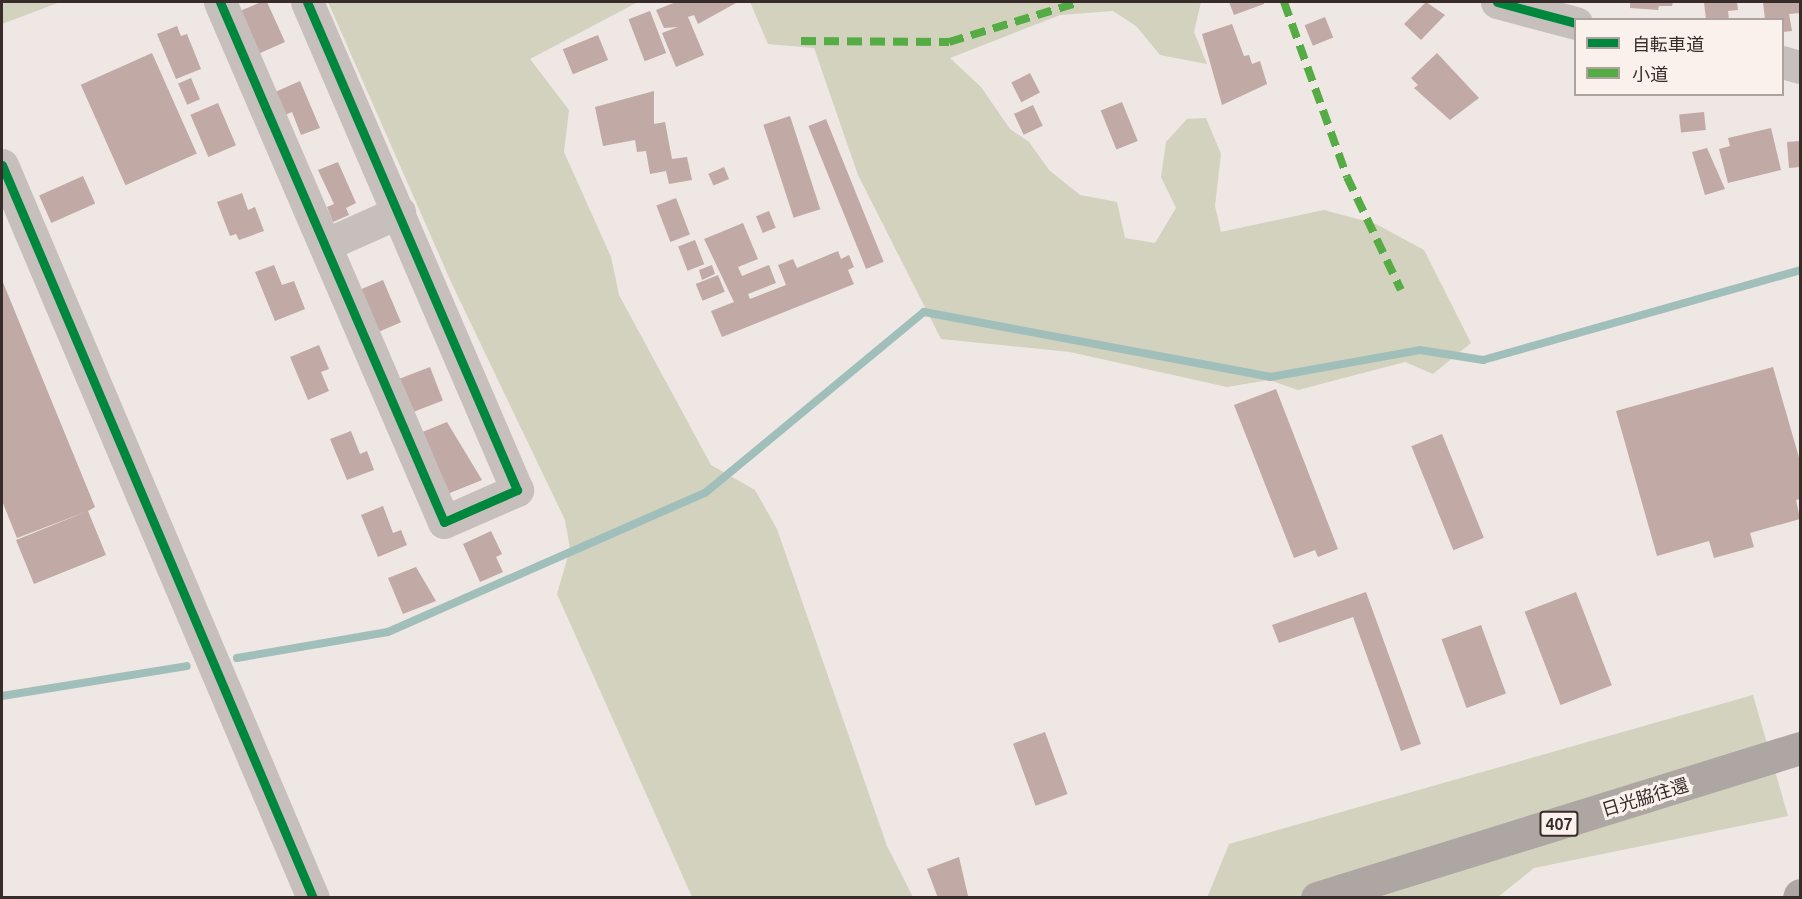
<!DOCTYPE html>
<html>
<head>
<meta charset="utf-8">
<style>
  body { margin:0 }
  #map { position:relative; width:1802px; height:899px; overflow:hidden; background:#eee7e3; font-family:Ubuntu,"Noto Sans JP",sans-serif }
  div>[style] { position:absolute }
  .green>* { inset:0; background:#d2d2be }
  .stream>* { height:8px; margin:-4px; padding:0 4px; transform-origin:4px; border-radius:4px; background:#a0bfba }
  .building>* { inset:0; background:#c1a9a5; transform-origin:0 0 }
  .minor>* { height:33px; margin:-16.5px; padding:0 16.5px; transform-origin:16.5px; border-radius:16.5px; background:#c7bfbc }
  .highway>* { height:33px; margin:-16.5px; padding:0 16.5px; transform-origin:16.5px; border-radius:16.5px; background:#ada6a2 }
  .quiet>* { height:8px; margin-top:-4px; transform-origin:0; background:repeating-linear-gradient(90deg,#55ab44 0 15px,transparent 0 23px) }
  .cycleway>* { height:9px; margin:-4.5px; padding:0 4.5px; transform-origin:4.5px; border-radius:4.5px; background:#00873e }
  span { translate:-50% -50%; white-space:nowrap; text-align:center; line-height:1.15; -webkit-text-stroke:6px #faf1ec; paint-order:stroke }
  .shield-label span { padding:2px 4px; background:#faf1ec; border:2px solid; border-radius:4px; -webkit-text-stroke-width:0 }
  .shield-label { font-size:16px; color:#382c2a; font-weight:700 }
  .street-label { font-size:18px; color:#382c2a }
  .frame { position:absolute; inset:0; border:3px solid #382c2a; pointer-events:none }
  .legend { position:absolute; left:1574px; top:18px; width:210px; height:78px; box-sizing:border-box; background:#faf1ec; border:2px solid #aca29e; margin:0; padding:8px 10px; list-style:none; font-size:18px; color:#382c2a }
  .legend li { display:flex; align-items:center; gap:12px; height:30px }
  .legend b { width:30px; border:2px solid #aca29e }
</style>
</head>
<body>
<div id="map">
  <div class="green">
    <div style="clip-path:polygon(2px 2px,60px 2px,2px 24px)"></div>
    <div style="clip-path:polygon(328px 2px,638px 2px,530px 59px,569px 110px,564px 152px,611px 257px,619px 295px,711px 465px,755px 490px,777px 529px,887px 846px,913px 897px,692px 897px,557px 594px,570px 549px,565px 520px,452px 284px)"></div>
    <div style="clip-path:polygon(750px 2px,1201px 2px,1194px 32px,1207px 64px,1160px 55px,1136px 26px,1113px 11px,1060px 15px,950px 58px,981px 87px,1010px 129px,1029px 142px,1049px 170px,1080px 195px,1117px 202px,1125px 238px,1155px 243px,1176px 208px,1161px 177px,1166px 142px,1187px 119px,1206px 118px,1221px 154px,1215px 206px,1221px 232px,1324px 210px,1376px 224px,1424px 250px,1471px 343px,1433px 374px,1405px 362px,1298px 390px,1269px 380px,1227px 387px,1070px 352px,941px 339px,858px 175px,814px 48px,768px 44px)"></div>
    <div style="clip-path:polygon(1753px 695px,1788px 816px,1534px 868px,1498px 897px,1207px 898px,1229px 844px)"></div>
  </div>
  <div class="stream">
    <div style="left:237px;top:658px;width:153px;rotate:-9.8deg"></div>
    <div style="left:388px;top:632px;width:346px;rotate:-23.7deg"></div>
    <div style="left:705px;top:493px;width:284px;rotate:-39.6deg"></div>
    <div style="left:924px;top:312px;width:352px;rotate:10.6deg"></div>
    <div style="left:1270px;top:377px;width:152px;rotate:-10.2deg"></div>
    <div style="left:1420px;top:350px;width:64px;rotate:9deg"></div>
    <div style="left:1483px;top:360px;width:330px;rotate:-15.8deg"></div>
    <div style="left:2px;top:696px;width:187px;rotate:-9.2deg"></div>
  </div>
  <div class="building">
    <div style="clip-path:polygon(261px 2px,267px 2px,285px 42px,258px 54px,240px 11px)"></div>
    <div style="clip-path:polygon(676px 2px,736px 3px,698px 24px,694px 15px,688px 17px,704px 55px,676px 67px,662px 33px,678px 27px,664px 28px,656px 10px)"></div>
    <div style="clip-path:polygon(1229px 2px,1264px 2px,1264px 4px,1234px 15px)"></div>
    <div style="clip-path:polygon(1426px 2px,1445px 15px,1421px 40px,1404px 24px)"></div>
    <div style="clip-path:polygon(1630px 2px,1673px 2px,1672px 6px,1659px 6px,1658px 10px,1630px 8px)"></div>
    <div style="clip-path:polygon(1704px 2px,1737px 2px,1738px 10px,1728px 11px,1729px 20px,1706px 20px)"></div>
    <div style="clip-path:polygon(1763px 2px,1800px 2px,1800px 13px,1789px 14px,1792px 31px,1782px 32px,1782px 20px,1765px 20px)"></div>
    <div style="left:650px;top:11px;width:45px;height:23px;rotate:69deg"></div>
    <div style="left:1325px;top:17px;width:22px;height:22px;rotate:68deg"></div>
    <div style="clip-path:polygon(1232px 24px,1244px 56px,1249px 55px,1252px 64px,1260px 61px,1267px 84px,1222px 105px,1202px 34px)"></div>
    <div style="clip-path:polygon(177px 26px,181px 36px,187px 34px,201px 69px,176px 79px,157px 34px)"></div>
    <div style="left:598px;top:35px;width:27px;height:38px;rotate:68deg"></div>
    <div style="left:152px;top:53px;width:110px;height:78px;rotate:66deg"></div>
    <div style="clip-path:polygon(1437px 53px,1479px 98px,1450px 120px,1414px 88px,1418px 85px,1411px 78px)"></div>
    <div style="left:1030px;top:73px;width:22px;height:21px;rotate:63deg"></div>
    <div style="left:191px;top:78px;width:23px;height:14px;rotate:67deg"></div>
    <div style="clip-path:polygon(300px 81px,320px 128px,301px 135px,292px 112px,285px 115px,275px 92px)"></div>
    <div style="clip-path:polygon(654px 91px,654px 124px,665px 122px,672px 159px,687px 157px,692px 180px,669px 184px,666px 171px,650px 174px,646px 151px,637px 152px,635px 140px,603px 146px,595px 107px)"></div>
    <div style="left:1122px;top:102px;width:42px;height:23px;rotate:68deg"></div>
    <div style="left:218px;top:103px;width:46px;height:30px;rotate:67deg"></div>
    <div style="left:1033px;top:105px;width:23px;height:21px;rotate:65deg"></div>
    <div style="left:1704px;top:112px;width:18px;height:25px;rotate:84deg"></div>
    <div style="left:790px;top:116px;width:98px;height:28px;rotate:72deg"></div>
    <div style="left:826px;top:119px;width:154px;height:19px;rotate:68deg"></div>
    <div style="clip-path:polygon(1771px 128px,1781px 170px,1728px 183px,1719px 149px,1730px 146px,1728px 138px)"></div>
    <div style="clip-path:polygon(1800px 141px,1800px 167px,1789px 168px,1787px 142px)"></div>
    <div style="clip-path:polygon(1707px 148px,1725px 189px,1705px 195px,1692px 152px)"></div>
    <div style="clip-path:polygon(338px 162px,356px 203px,346px 208px,349px 215px,333px 222px,327px 207px,334px 204px,318px 170px)"></div>
    <div style="left:724px;top:167px;width:13px;height:17px;rotate:67deg"></div>
    <div style="left:83px;top:176px;width:30px;height:48px;rotate:66deg"></div>
    <div style="clip-path:polygon(242px 193px,248px 210px,255px 207px,264px 231px,239px 240px,236px 234px,230px 236px,217px 202px)"></div>
    <div style="left:676px;top:198px;width:39px;height:21px;rotate:69deg"></div>
    <div style="left:769px;top:211px;width:18px;height:14px;rotate:68deg"></div>
    <div style="clip-path:polygon(743px 223px,758px 259px,738px 267px,742px 276px,769px 265px,776px 283px,748px 294px,750px 299px,786px 285px,778px 265px,793px 259px,797px 268px,838px 251px,841px 259px,849px 255px,854px 267px,848px 270px,854px 284px,722px 337px,711px 311px,734px 302px,704px 239px)"></div>
    <div style="left:695px;top:240px;width:26px;height:18px;rotate:69deg"></div>
    <div style="clip-path:polygon(274px 265px,282px 285px,294px 281px,305px 309px,275px 321px,255px 272px)"></div>
    <div style="clip-path:polygon(712px 265px,715px 274px,702px 280px,699px 270px)"></div>
    <div style="left:718px;top:275px;width:18px;height:24px;rotate:68deg"></div>
    <div style="clip-path:polygon(2px 280px,95px 507px,88px 511px,106px 555px,34px 584px,16px 540px,88px 511px,17px 538px,2px 501px)"></div>
    <div style="left:383px;top:280px;width:46px;height:29px;rotate:67deg"></div>
    <div style="clip-path:polygon(319px 345px,329px 369px,321px 372px,329px 391px,308px 400px,290px 357px)"></div>
    <div style="left:430px;top:367px;width:36px;height:34px;rotate:69deg"></div>
    <div style="clip-path:polygon(1773px 367px,1800px 461px,1800px 499px,1796px 500px,1800px 519px,1750px 533px,1754px 547px,1714px 558px,1709px 541px,1657px 556px,1616px 411px)"></div>
    <div style="clip-path:polygon(1276px 389px,1338px 549px,1318px 557px,1315px 550px,1294px 558px,1234px 405px)"></div>
    <div style="clip-path:polygon(447px 422px,482px 480px,445px 495px,420px 433px)"></div>
    <div style="clip-path:polygon(351px 431px,360px 454px,367px 451px,374px 470px,347px 480px,330px 439px)"></div>
    <div style="left:1442px;top:434px;width:112px;height:33px;rotate:68deg"></div>
    <div style="clip-path:polygon(383px 506px,393px 533px,401px 530px,407px 545px,378px 557px,361px 515px)"></div>
    <div style="clip-path:polygon(491px 531px,502px 554px,496px 557px,503px 572px,480px 582px,463px 544px)"></div>
    <div style="clip-path:polygon(416px 567px,436px 601px,403px 614px,388px 578px)"></div>
    <div style="clip-path:polygon(1366px 592px,1421px 744px,1401px 751px,1353px 617px,1279px 643px,1272px 625px)"></div>
    <div style="left:1576px;top:592px;width:100px;height:55px;rotate:69deg"></div>
    <div style="left:1481px;top:625px;width:73px;height:42px;rotate:70deg"></div>
    <div style="left:1045px;top:732px;width:66px;height:34px;rotate:70deg"></div>
    <div style="clip-path:polygon(959px 857px,968px 896px,938px 898px,927px 869px)"></div>
  </div>
  <div class="minor">
    <div style="left:220px;top:2px;width:566px;rotate:66.7deg"></div>
    <div style="left:444px;top:522px;width:80px;rotate:-23.7deg"></div>
    <div style="left:517px;top:490px;width:531px;rotate:-113.28deg"></div>
    <div style="left:1497px;top:2px;width:82px;rotate:14.9deg"></div>
    <div style="left:1782px;top:62px;width:19px;rotate:16deg"></div>
    <div style="left:2px;top:165px;width:796px;rotate:67.01deg"></div>
    <div style="left:327px;top:244px;width:79px;rotate:-24deg"></div>
  </div>
  <div class="highway">
    <div style="left:1317px;top:898px;width:506px;rotate:-17.25deg"></div>
    <div style="left:1799px;top:898px;width:3px;rotate:-72deg"></div>
  </div>
  <div class="quiet">
    <div style="left:1284px;top:2px;width:186px;rotate:70.2deg"></div>
    <div style="left:1347px;top:177px;width:125px;rotate:64.5deg"></div>
    <div style="left:801px;top:41px;width:148px;rotate:0.4deg"></div>
    <div style="left:949px;top:42px;width:137px;rotate:-17deg"></div>
  </div>
  <div class="cycleway">
    <div style="left:220px;top:2px;width:566px;rotate:66.7deg"></div>
    <div style="left:444px;top:522px;width:80px;rotate:-23.7deg"></div>
    <div style="left:517px;top:490px;width:531px;rotate:-113.28deg"></div>
    <div style="left:1497px;top:2px;width:82px;rotate:14.9deg"></div>
    <div style="left:2px;top:165px;width:796px;rotate:67.01deg"></div>
  </div>
  <div class="shield-label">
    <span style="left:1559px;top:824px">407</span>
  </div>
  <div class="street-label">
    <span style="left:1645px;top:797px;rotate:-17deg">日光脇往還</span>
  </div>
  <div class="frame"></div>
  <ul class="legend">
  <li><b style="height:8px;background:#00873e"></b>自転車道</li>
  <li><b style="height:8px;background:#55ab44"></b>小道</li>
  </ul>
</div>
</body>
</html>
